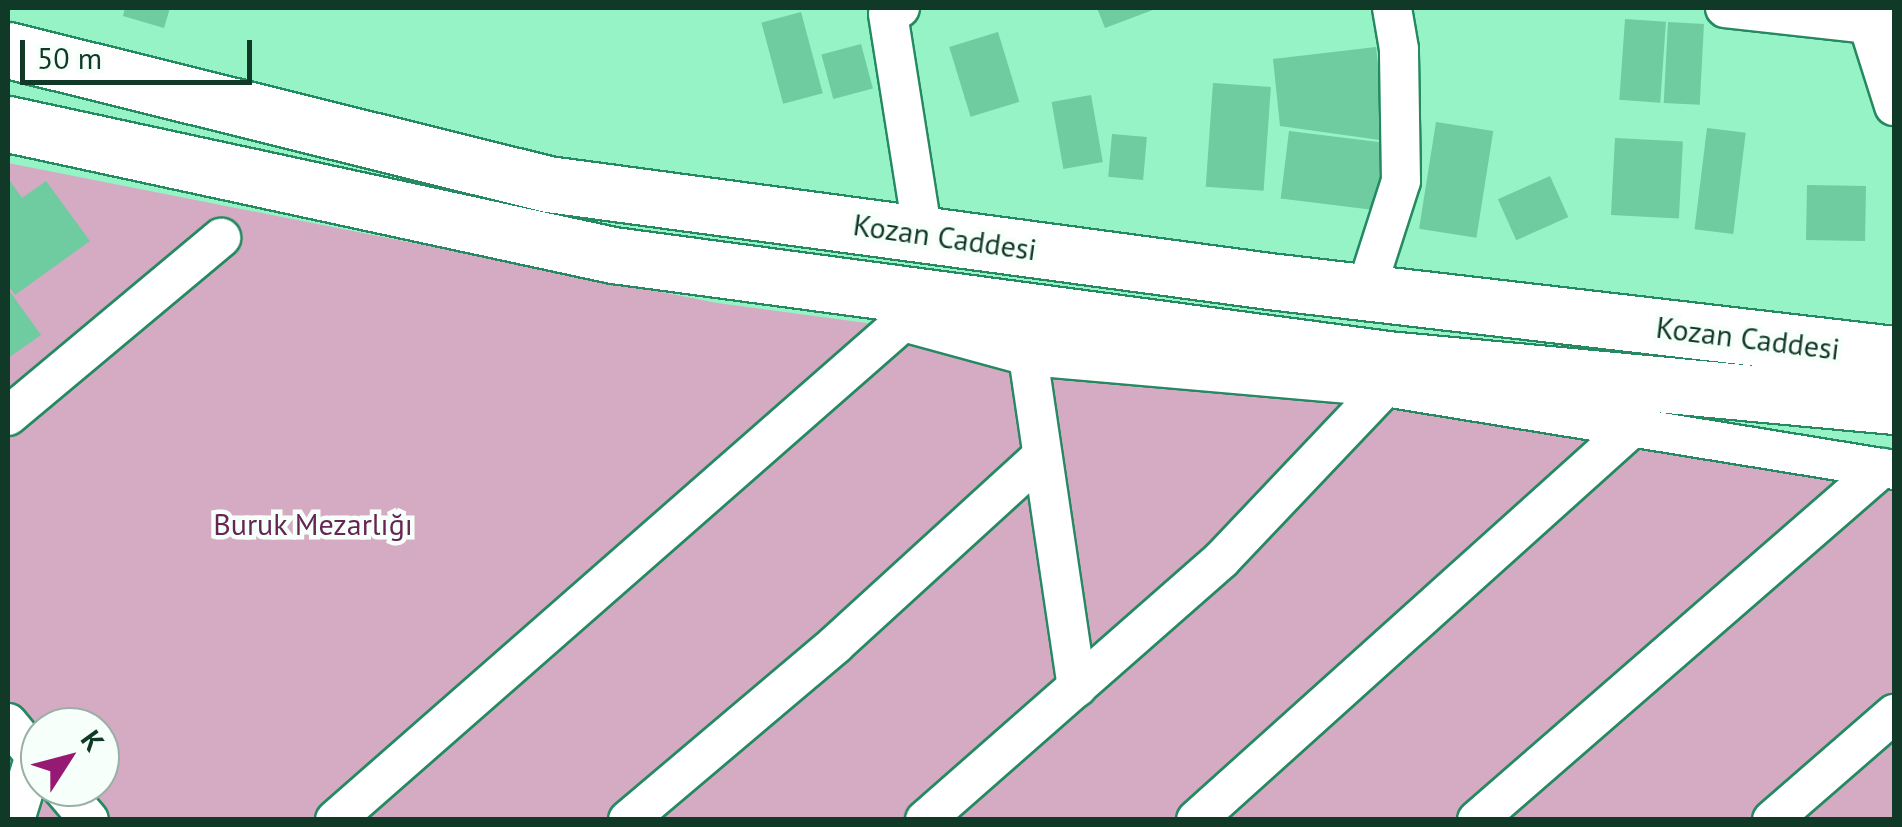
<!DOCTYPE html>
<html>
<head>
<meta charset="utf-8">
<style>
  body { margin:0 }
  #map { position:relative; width:1902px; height:827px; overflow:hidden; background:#95f3c5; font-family:"PT Sans",sans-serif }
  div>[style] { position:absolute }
  .green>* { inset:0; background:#d5aac3 }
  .building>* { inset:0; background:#6fcba0; transform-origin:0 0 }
  .roads { filter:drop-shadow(2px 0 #258961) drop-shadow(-2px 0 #258961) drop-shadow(0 2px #258961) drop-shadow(0 -2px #258961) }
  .minor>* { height:38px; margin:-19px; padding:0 19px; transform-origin:19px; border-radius:19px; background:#fff }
  .highway>* { height:55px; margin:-27.5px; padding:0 27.5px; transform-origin:27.5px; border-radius:27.5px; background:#fff }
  span { translate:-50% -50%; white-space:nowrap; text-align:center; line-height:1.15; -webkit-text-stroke:9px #f6fffa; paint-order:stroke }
  .street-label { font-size:30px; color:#113928 }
  .park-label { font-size:30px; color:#682453 }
  .frame { position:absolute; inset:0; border:10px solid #113928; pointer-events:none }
  .north { position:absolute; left:20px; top:707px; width:100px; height:100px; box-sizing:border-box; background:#f6fffa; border:2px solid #9ab0a6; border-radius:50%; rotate:54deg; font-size:28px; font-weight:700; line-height:40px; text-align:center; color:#113928 }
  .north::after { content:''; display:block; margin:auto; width:35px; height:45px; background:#961a74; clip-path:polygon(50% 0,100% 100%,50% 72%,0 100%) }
  .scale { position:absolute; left:20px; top:40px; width:232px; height:45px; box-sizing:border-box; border:5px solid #113928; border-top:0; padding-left:12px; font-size:30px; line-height:35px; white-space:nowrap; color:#113928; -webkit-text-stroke:8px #f6fffa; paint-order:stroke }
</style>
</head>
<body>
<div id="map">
  <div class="green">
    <div style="clip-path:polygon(evenodd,8px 163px,717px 303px,1894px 460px,1894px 819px,8px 819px,8px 163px,40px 727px,100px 727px,100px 787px,40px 787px,40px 727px)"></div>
  </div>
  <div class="building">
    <div style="clip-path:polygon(125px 8px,170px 8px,164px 28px,123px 16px)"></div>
    <div style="clip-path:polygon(1097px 8px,1158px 8px,1105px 28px)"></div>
    <div style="left:801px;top:12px;width:84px;height:41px;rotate:75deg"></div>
    <div style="left:1625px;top:19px;width:41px;height:81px;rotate:4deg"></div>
    <div style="left:1668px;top:22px;width:36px;height:81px;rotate:3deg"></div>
    <div style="left:998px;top:32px;width:73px;height:51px;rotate:73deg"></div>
    <div style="left:861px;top:44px;width:46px;height:41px;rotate:75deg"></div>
    <div style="clip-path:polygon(1376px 47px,1387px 141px,1280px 126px,1273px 59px)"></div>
    <div style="left:1213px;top:83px;width:58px;height:104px;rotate:4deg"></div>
    <div style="left:1091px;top:95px;width:68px;height:40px;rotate:80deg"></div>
    <div style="left:1436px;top:122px;width:58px;height:108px;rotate:9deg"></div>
    <div style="left:1707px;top:128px;width:39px;height:102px;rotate:7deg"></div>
    <div style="left:1289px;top:131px;width:100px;height:68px;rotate:7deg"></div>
    <div style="left:1112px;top:134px;width:35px;height:43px;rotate:5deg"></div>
    <div style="left:1615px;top:138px;width:68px;height:77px;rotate:3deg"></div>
    <div style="left:1550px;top:176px;width:45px;height:57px;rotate:66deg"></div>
    <div style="clip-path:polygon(8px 178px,22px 198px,46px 181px,90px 241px,15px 295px,8px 285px)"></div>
    <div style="left:1807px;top:185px;width:59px;height:55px;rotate:1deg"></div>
    <div style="clip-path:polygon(8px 289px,41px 335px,8px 358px)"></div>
  </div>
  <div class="roads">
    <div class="minor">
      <div style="left:900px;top:8px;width:13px;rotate:153deg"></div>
      <div style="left:888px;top:14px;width:223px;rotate:81deg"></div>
      <div style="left:1725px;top:8px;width:170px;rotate:6.4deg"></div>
      <div style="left:1863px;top:8px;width:103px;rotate:72.4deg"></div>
      <div style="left:1365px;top:293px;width:118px;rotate:-72.2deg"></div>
      <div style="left:1401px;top:181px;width:132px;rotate:-90.9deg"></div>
      <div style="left:1399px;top:49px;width:42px;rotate:-99.7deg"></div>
      <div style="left:1028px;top:356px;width:335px;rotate:81.6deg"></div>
      <div style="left:8px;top:416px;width:278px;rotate:-39.9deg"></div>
      <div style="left:8px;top:723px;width:50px;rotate:50.6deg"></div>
      <div style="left:61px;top:787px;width:43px;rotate:49.7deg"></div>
      <div style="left:15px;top:820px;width:68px;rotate:-72.9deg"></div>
      <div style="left:335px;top:820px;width:755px;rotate:-41.24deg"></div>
      <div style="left:903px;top:322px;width:130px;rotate:15.2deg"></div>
      <div style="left:1028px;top:356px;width:358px;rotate:5deg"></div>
      <div style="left:1385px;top:387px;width:516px;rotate:9.26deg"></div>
      <div style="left:628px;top:820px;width:272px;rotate:-40.2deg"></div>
      <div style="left:836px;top:644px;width:279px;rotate:-42.4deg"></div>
      <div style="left:925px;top:820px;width:394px;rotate:-41.3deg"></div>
      <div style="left:1221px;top:560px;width:238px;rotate:-46.5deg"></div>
      <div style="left:1196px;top:820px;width:589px;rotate:-41.97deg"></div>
      <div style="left:1477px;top:820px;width:537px;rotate:-41deg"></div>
      <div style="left:1772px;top:820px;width:162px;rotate:-41deg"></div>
    </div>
    <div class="highway">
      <div style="left:8px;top:50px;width:556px;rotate:13.94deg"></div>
      <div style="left:548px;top:184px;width:727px;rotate:7.66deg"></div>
      <div style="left:1269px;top:281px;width:629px;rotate:6.66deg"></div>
      <div style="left:8px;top:124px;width:619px;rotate:12.22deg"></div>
      <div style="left:613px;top:255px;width:781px;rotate:7.65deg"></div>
      <div style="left:1387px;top:359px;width:509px;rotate:5.3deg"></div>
    </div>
  </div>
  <div class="street-label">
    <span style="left:945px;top:237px;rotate:8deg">Kozan Caddesi</span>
    <span style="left:1748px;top:338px;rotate:7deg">Kozan Caddesi</span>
  </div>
  <div class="park-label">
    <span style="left:313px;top:524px">Buruk Mezarlığı</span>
  </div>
  <div class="frame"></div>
  <div class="north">K</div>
  <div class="scale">50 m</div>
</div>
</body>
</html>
